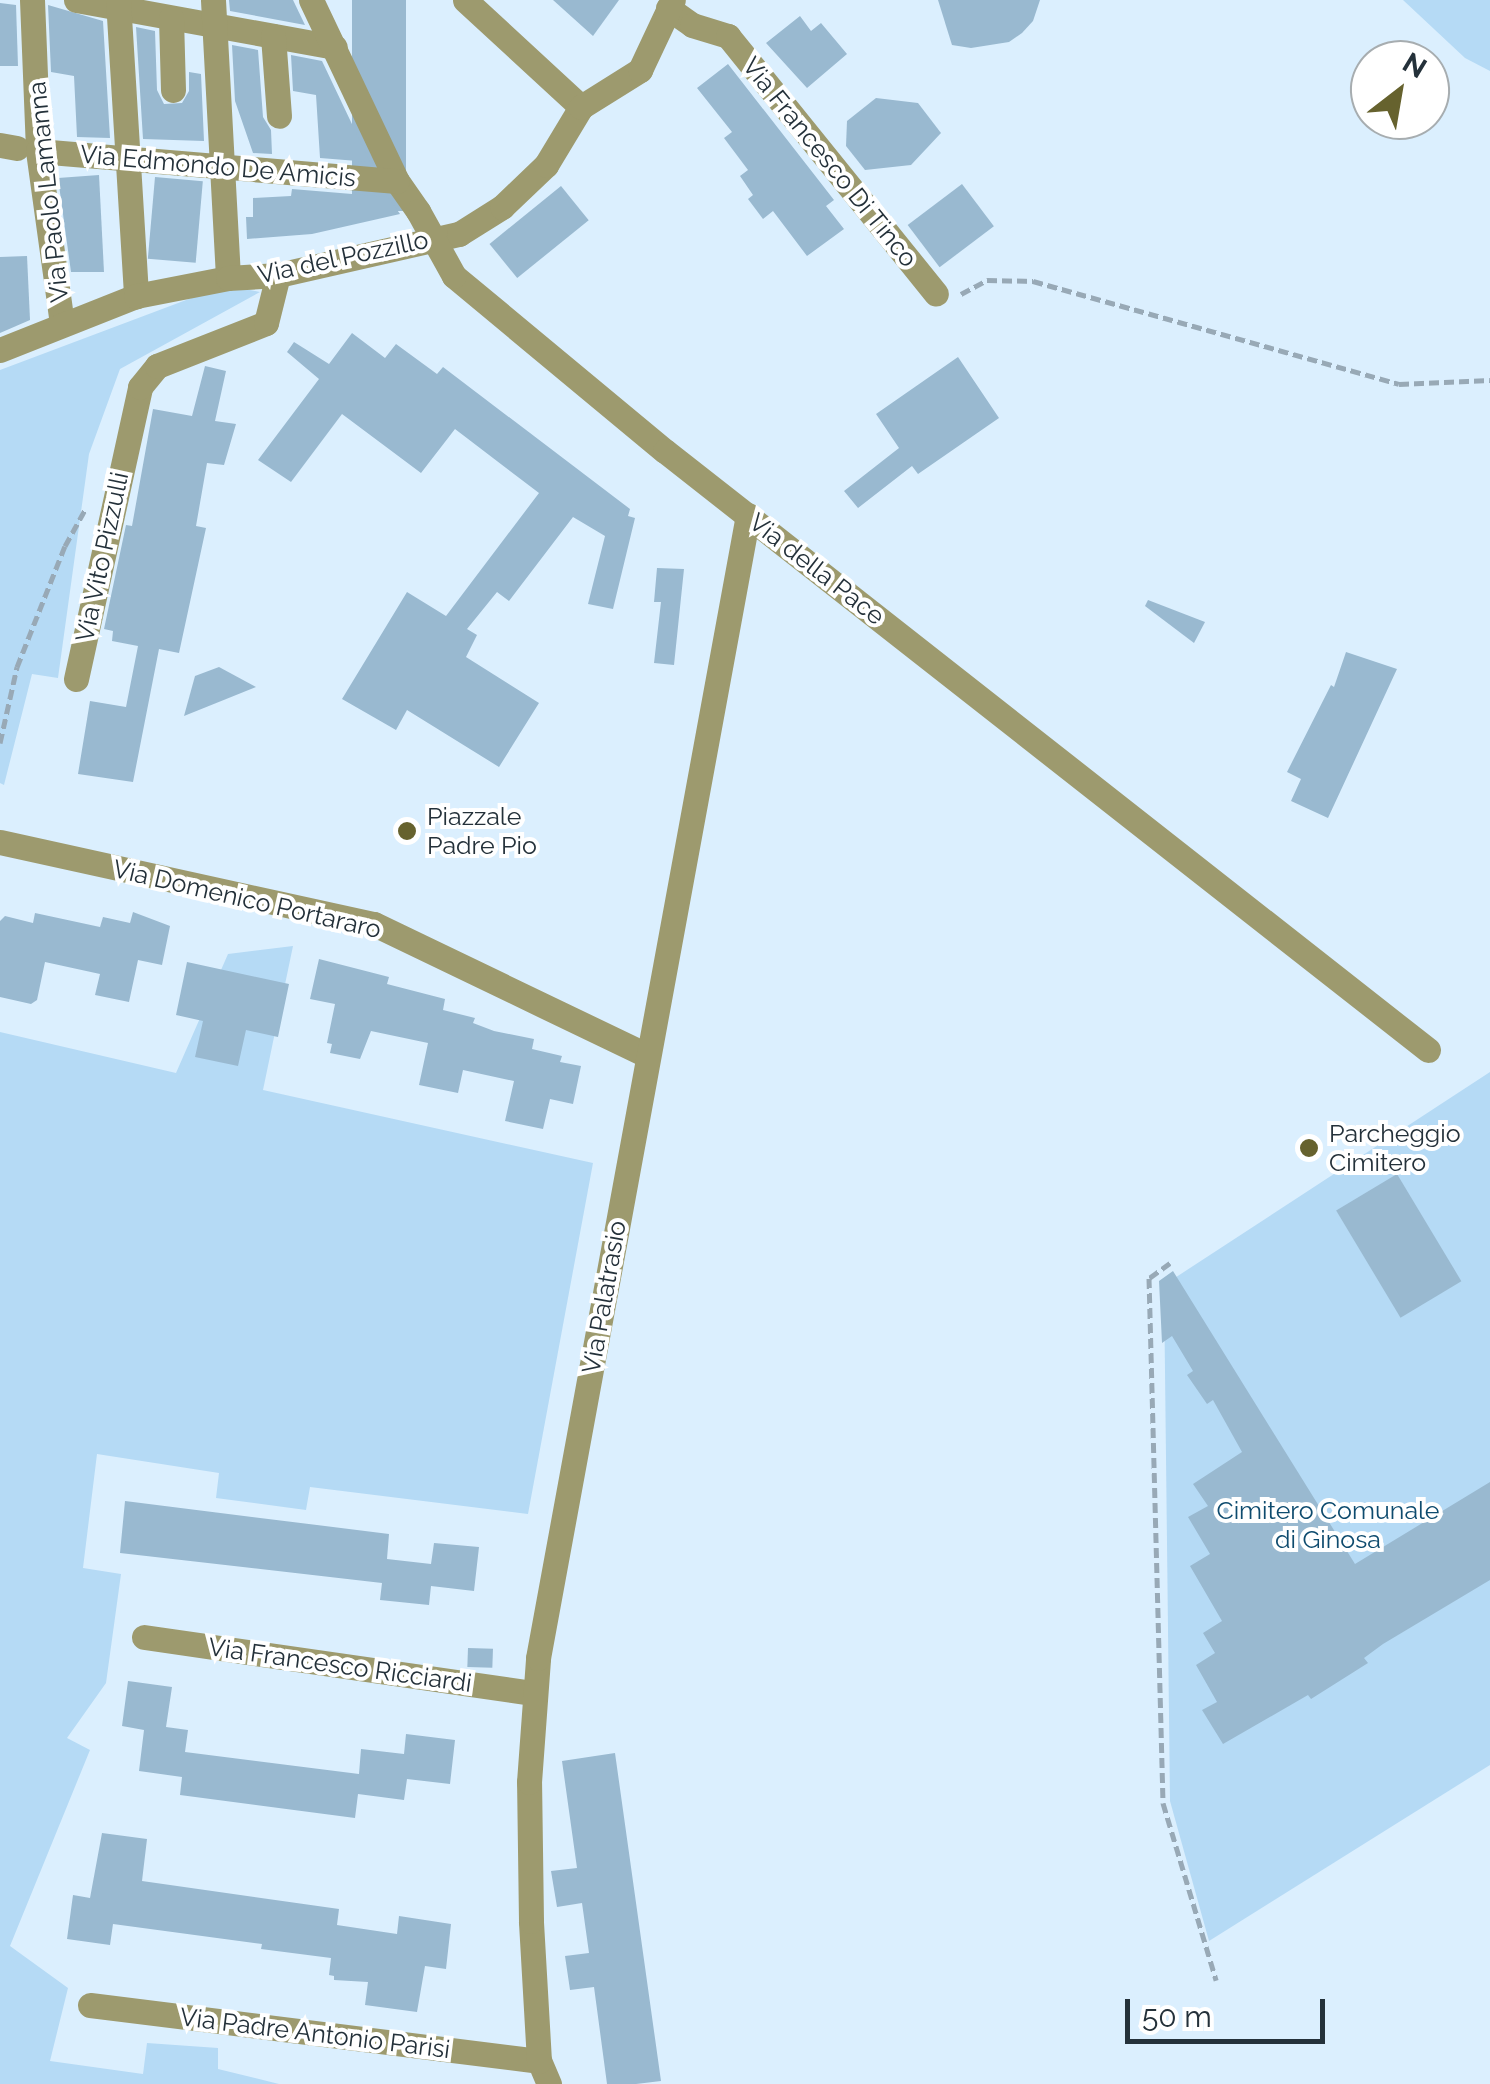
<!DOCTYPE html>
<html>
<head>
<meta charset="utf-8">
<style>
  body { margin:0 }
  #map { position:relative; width:1490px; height:2084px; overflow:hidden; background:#dbeffe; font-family:Raleway,sans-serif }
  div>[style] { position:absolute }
  .green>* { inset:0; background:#b5daf5 }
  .building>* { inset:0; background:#99b9d0; transform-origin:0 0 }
  .path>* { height:5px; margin-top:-2.5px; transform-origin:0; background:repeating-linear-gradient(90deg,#98a9b6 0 10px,transparent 0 15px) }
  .minor>* { height:25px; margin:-12.5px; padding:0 12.5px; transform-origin:12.5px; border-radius:12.5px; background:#9d9a6e }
  .minor-bridge>* { height:25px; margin:-12.5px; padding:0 12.5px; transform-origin:12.5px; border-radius:12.5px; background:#9d9a6e }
  .dots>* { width:28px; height:28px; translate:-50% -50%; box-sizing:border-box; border:5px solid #fff; border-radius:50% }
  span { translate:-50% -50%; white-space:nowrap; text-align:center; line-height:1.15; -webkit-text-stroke:8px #fff; paint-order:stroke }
  .street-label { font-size:25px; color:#24313a }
  .poi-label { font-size:25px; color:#24313a }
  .left { translate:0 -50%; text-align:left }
  .park-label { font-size:25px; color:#0e4b6e }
  .north { position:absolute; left:1350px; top:40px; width:100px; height:100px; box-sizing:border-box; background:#fff; border:2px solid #a7adb0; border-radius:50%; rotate:31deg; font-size:28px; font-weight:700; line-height:40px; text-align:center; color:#24313a }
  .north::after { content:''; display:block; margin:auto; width:35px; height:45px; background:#66622e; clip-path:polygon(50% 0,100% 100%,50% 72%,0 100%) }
  .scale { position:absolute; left:1125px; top:1999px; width:200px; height:45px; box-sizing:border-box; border:5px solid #24313a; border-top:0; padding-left:12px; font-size:30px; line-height:35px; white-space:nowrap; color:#24313a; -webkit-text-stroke:8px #fff; paint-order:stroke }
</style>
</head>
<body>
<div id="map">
  <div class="green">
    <div style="clip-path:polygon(1403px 0,1490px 0,1490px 71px,1465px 58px)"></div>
    <div style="clip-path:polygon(226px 285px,260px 292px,120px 369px,89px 454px,58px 678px,32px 674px,4px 785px,0 783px,0 370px)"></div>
    <div style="clip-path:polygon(293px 946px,263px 1090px,593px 1163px,528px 1514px,310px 1487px,306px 1510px,216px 1498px,219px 1473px,97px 1454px,83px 1568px,121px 1574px,106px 1683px,67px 1738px,90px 1750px,10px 1946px,68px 1988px,50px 2061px,143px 2074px,147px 2043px,218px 2048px,218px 2069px,279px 2084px,0 2084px,0 1032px,176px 1073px,228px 954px)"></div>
    <div style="clip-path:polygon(1490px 1072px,1490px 1765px,1209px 1941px,1170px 1801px,1164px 1285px)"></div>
  </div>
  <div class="building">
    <div style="clip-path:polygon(229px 0,293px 0,305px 25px,230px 11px)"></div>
    <div style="left:352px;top:0;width:54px;height:211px"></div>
    <div style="clip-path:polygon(553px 0,619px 0,593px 36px)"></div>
    <div style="clip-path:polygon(938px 0,1040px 0,1033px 21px,1022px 33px,1009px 42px,971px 48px,952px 45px)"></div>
    <div style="clip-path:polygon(0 3px,16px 5px,18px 66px,0 66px)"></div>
    <div style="clip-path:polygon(48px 5px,103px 21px,110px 138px,77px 137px,74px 76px,51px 72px)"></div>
    <div style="clip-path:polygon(800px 16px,811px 31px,821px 23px,847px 54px,807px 88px,766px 43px)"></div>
    <div style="clip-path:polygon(136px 27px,155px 31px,157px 90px,164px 104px,182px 103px,189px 91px,189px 72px,201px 74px,204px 141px,143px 139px)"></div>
    <div style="clip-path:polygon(232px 45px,258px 50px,263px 117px,271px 130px,272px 154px,253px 153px,235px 101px)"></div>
    <div style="clip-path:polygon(291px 55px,322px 61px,370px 162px,320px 158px,316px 95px,293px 91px)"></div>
    <div style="clip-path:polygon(728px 64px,834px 200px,826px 206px,844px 229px,807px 256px,773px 211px,763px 219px,748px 199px,753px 195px,740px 176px,748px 170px,724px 138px,732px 132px,697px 88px)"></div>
    <div style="clip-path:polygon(876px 98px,918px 103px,941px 133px,911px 165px,865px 170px,846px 146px,847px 121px)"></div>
    <div style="clip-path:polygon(99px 175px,104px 272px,71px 272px,58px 178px)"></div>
    <div style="left:155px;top:177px;width:48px;height:82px;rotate:5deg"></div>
    <div style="left:962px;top:184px;width:53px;height:68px;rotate:53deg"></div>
    <div style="left:561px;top:186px;width:44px;height:92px;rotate:51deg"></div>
    <div style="clip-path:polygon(292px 189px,388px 197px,400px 214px,312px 234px,247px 239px,246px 217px,253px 217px,253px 198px,291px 196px)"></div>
    <div style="clip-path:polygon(27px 256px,30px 320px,0 333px,0 257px)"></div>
    <div style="clip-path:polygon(352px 333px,385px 358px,396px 344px,437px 374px,443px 367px,630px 509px,628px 516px,635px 518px,613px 609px,588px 604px,605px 536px,573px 517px,509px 601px,497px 592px,467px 629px,477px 635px,466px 657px,539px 703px,499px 767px,407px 710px,396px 730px,342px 699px,407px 592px,446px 616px,539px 493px,455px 429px,421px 473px,342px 414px,291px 482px,258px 460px,319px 379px,287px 352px,294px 342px,329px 364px)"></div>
    <div style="clip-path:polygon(958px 357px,999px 418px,918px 474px,912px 466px,858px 508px,844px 491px,899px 448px,876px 414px)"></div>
    <div style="clip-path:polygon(205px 366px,226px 371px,215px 421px,236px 424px,224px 465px,207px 463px,196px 526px,206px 528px,179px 653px,159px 649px,133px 782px,78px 774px,90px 701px,126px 707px,138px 646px,112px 641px,113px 631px,104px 629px,126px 525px,132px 526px,153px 409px,192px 416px)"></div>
    <div style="clip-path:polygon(657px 568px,684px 569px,674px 665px,654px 663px,661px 602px,654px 602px)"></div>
    <div style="clip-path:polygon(1148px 600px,1205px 622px,1194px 643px,1145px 606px)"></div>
    <div style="clip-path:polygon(1346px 652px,1397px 669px,1328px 818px,1291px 801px,1301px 779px,1287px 772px,1331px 685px,1334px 687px)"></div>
    <div style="clip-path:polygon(219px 667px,256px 687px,184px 716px,195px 676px)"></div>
    <div style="clip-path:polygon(133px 912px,170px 926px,162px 965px,138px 960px,129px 1002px,95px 995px,100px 974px,45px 962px,37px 1000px,31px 1004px,0 997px,0 921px,5px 916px,33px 923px,35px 913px,100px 927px,103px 917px,130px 923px)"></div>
    <div style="clip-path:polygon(319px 959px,389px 977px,387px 984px,445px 999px,443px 1010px,475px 1018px,473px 1023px,494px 1031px,534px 1039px,532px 1049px,562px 1056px,560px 1062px,581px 1066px,573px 1104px,550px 1099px,543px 1129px,505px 1121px,514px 1081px,463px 1070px,458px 1093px,419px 1085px,428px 1043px,371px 1031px,360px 1059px,330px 1053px,332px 1044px,327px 1043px,335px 1004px,310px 999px)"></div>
    <div style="clip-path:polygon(187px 962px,289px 984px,278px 1037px,246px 1030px,238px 1066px,195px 1057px,203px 1021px,176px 1015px)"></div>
    <div style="left:1397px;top:1174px;width:125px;height:71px;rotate:59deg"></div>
    <div style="clip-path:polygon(1173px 1271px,1355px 1564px,1490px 1482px,1490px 1580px,1383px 1644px,1364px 1658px,1368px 1663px,1311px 1699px,1308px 1695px,1223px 1744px,1202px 1710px,1217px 1702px,1196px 1665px,1215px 1653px,1203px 1633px,1222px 1621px,1190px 1566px,1210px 1554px,1188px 1517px,1208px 1506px,1193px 1484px,1242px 1452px,1213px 1400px,1207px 1404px,1187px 1375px,1193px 1371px,1172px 1336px,1162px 1343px,1159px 1281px)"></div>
    <div style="clip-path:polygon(125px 1501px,389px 1534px,387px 1559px,431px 1564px,434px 1543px,479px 1547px,474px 1591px,431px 1586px,429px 1605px,380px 1600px,382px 1583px,120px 1553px)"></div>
    <div style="left:468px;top:1648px;width:25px;height:19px;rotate:2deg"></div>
    <div style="clip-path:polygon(128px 1681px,172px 1687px,166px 1727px,188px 1730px,185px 1752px,359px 1774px,361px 1749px,404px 1754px,406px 1734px,455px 1740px,450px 1784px,407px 1779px,404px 1800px,358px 1794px,355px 1818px,180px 1795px,182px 1777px,139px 1771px,144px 1730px,122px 1726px)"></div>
    <div style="clip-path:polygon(615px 1753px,661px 2081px,636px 2084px,607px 2084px,594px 1987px,570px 1990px,565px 1956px,589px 1953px,582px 1903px,557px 1907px,551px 1871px,577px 1868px,562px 1761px)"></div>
    <div style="clip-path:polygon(102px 1833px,147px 1839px,142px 1881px,339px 1909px,337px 1925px,397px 1934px,399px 1916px,451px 1924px,446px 1969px,425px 1966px,417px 2012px,365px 2005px,368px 1982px,334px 1980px,334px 1976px,329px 1975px,331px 1958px,261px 1949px,262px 1944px,113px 1924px,110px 1945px,67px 1939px,73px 1895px,90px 1898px)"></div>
  </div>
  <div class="path">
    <div style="left:961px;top:294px;width:30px;rotate:-28deg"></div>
    <div style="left:987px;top:280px;width:46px;rotate:1.2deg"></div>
    <div style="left:1033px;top:281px;width:380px;rotate:15.7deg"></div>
    <div style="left:1399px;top:384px;width:91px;rotate:-2.5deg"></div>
    <div style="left:0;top:743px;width:78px;rotate:-77.4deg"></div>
    <div style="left:17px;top:667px;width:130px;rotate:-68.4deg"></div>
    <div style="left:65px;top:546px;width:43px;rotate:-61.1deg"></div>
    <div style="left:1170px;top:1263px;width:26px;rotate:144deg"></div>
    <div style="left:1149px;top:1278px;width:525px;rotate:88.47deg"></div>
    <div style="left:1163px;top:1803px;width:185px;rotate:73.3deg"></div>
  </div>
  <div class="minor">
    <div style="left:32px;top:0;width:151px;rotate:87.7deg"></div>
    <div style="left:38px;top:151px;width:174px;rotate:82.1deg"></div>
    <div style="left:76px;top:0;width:263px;rotate:10.3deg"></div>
    <div style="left:118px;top:0;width:297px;rotate:86.5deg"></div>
    <div style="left:213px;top:0;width:278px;rotate:86.9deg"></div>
    <div style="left:311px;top:0;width:200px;rotate:64.6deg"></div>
    <div style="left:397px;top:181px;width:37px;rotate:55deg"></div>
    <div style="left:465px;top:0;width:158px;rotate:42.7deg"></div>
    <div style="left:668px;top:8px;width:29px;rotate:35deg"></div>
    <div style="left:692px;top:25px;width:38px;rotate:17deg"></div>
    <div style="left:728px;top:36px;width:331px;rotate:51.1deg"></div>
    <div style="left:171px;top:18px;width:72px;rotate:88.4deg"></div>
    <div style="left:273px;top:36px;width:80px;rotate:85.7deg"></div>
    <div style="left:0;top:145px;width:17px;rotate:10deg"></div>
    <div style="left:38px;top:151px;width:360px;rotate:4.8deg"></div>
    <div style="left:454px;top:276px;width:274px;rotate:39.7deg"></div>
    <div style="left:665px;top:451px;width:970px;rotate:38.13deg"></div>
    <div style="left:0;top:350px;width:146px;rotate:-21.7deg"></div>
    <div style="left:136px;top:296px;width:94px;rotate:-11.1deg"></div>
    <div style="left:228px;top:278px;width:50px;rotate:-3.4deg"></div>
    <div style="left:278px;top:275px;width:186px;rotate:-12.8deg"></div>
    <div style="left:459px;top:234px;width:51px;rotate:-32.1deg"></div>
    <div style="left:502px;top:207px;width:61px;rotate:-43.7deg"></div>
    <div style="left:546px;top:165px;width:68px;rotate:-58.9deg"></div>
    <div style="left:581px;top:107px;width:70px;rotate:-32.1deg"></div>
    <div style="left:640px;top:70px;width:77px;rotate:-64.8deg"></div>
    <div style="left:76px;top:679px;width:299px;rotate:-77.6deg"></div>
    <div style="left:140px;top:387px;width:27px;rotate:-51deg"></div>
    <div style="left:157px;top:366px;width:117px;rotate:-21.5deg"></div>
    <div style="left:266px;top:323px;width:49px;rotate:-76deg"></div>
    <div style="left:0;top:842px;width:383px;rotate:12.4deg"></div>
    <div style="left:374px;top:924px;width:304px;rotate:25.7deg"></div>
    <div style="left:144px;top:1637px;width:395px;rotate:8.2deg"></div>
    <div style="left:90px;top:2005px;width:452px;rotate:7.1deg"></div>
    <div style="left:549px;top:2084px;width:25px;rotate:-113deg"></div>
    <div style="left:539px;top:2061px;width:140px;rotate:-93.3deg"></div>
    <div style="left:531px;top:1921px;width:139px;rotate:-90.8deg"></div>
    <div style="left:529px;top:1782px;width:124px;rotate:-85.8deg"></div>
    <div style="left:538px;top:1658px;width:1162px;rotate:-79.59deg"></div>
  </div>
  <div class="minor-bridge">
    <div style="left:418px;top:211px;width:74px;rotate:61deg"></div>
  </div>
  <div class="dots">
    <div style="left:407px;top:831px;background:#66622e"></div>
    <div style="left:1309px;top:1148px;background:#66622e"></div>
  </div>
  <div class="street-label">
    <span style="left:830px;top:162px;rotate:51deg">Via Francesco Di Tinco</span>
    <span style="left:218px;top:166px;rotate:5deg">Via Edmondo De Amicis</span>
    <span style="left:48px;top:192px;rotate:-96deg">Via Paolo Lamanna</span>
    <span style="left:343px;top:257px;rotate:-12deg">Via del Pozzillo</span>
    <span style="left:102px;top:557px;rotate:-78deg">Via Vito Pizzulli</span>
    <span style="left:817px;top:569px;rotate:38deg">Via della Pace</span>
    <span style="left:247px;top:899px;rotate:13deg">Via Domenico Portararo</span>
    <span style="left:604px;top:1297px;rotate:-80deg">Via Palatrasio</span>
    <span style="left:340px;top:1665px;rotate:8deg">Via Francesco Ricciardi</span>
    <span style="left:315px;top:2033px;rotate:7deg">Via Padre Antonio Parisi</span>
  </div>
  <div class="poi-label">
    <span class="left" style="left:427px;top:831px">Piazzale<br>Padre Pio</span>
    <span class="left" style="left:1329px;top:1148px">Parcheggio<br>Cimitero</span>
  </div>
  <div class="park-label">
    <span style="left:1328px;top:1525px">Cimitero Comunale<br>di Ginosa</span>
  </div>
  <div class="north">N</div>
  <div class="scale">50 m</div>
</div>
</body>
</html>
